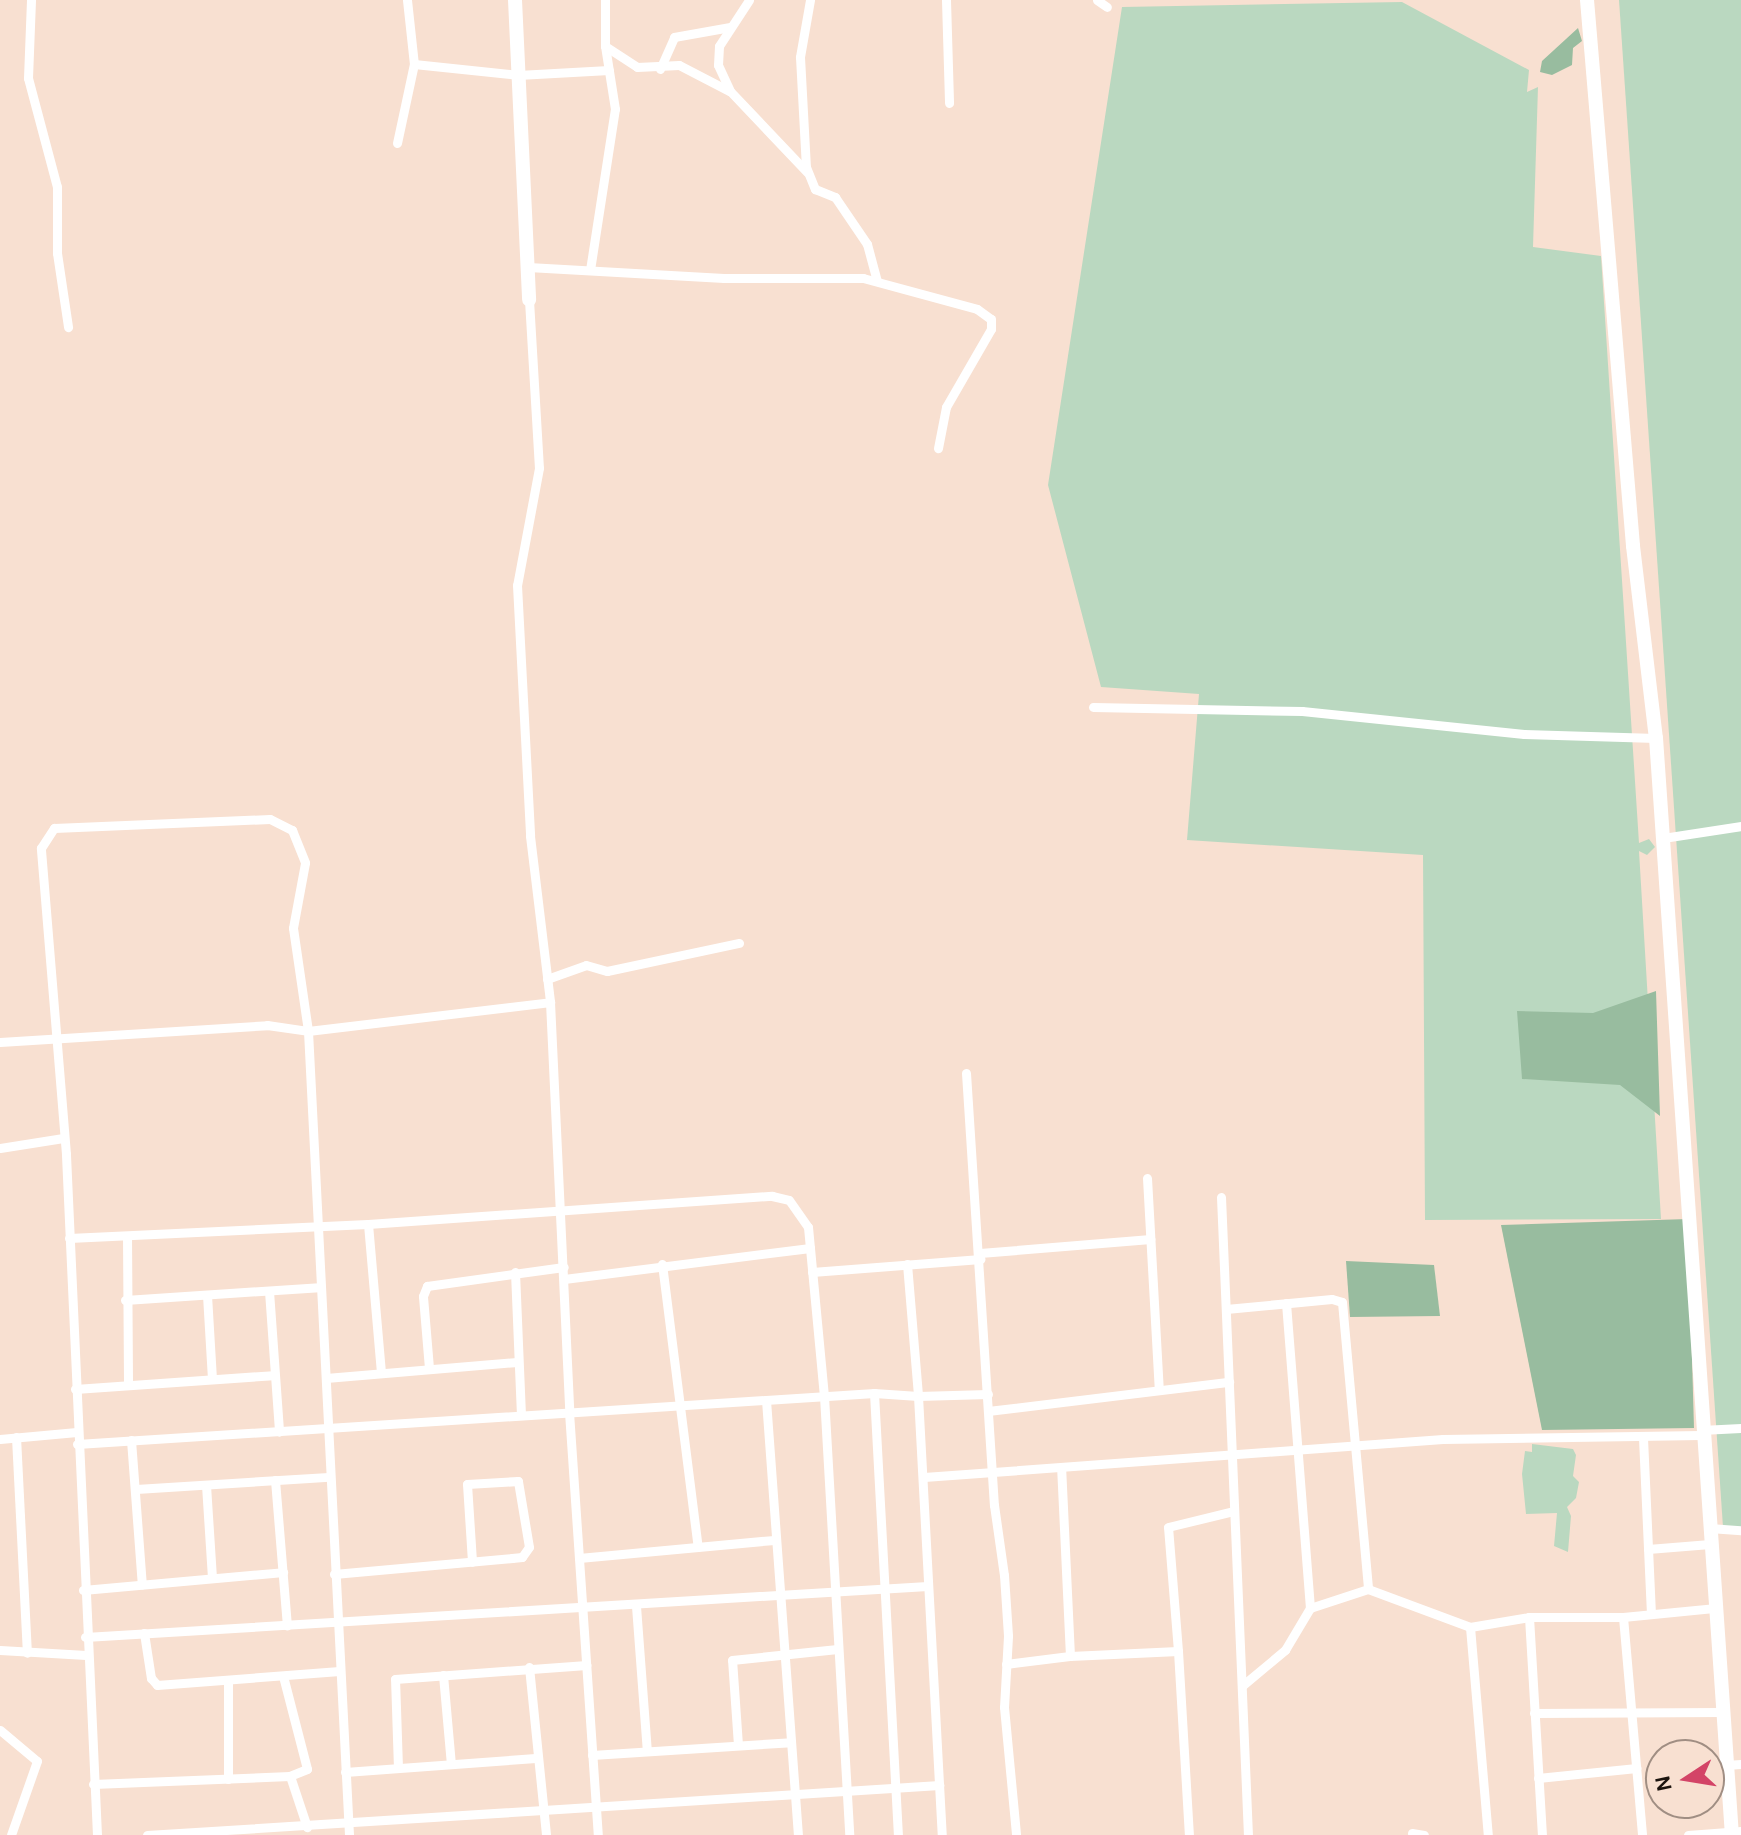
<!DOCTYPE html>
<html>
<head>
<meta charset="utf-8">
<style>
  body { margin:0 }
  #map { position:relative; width:1741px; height:1835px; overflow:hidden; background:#f8e0d1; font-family:Karla,sans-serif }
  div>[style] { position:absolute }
  .green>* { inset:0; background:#bad8c0 }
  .forest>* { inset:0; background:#98bc9f }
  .street>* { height:9px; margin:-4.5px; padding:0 4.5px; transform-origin:4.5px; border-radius:4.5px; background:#fff }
  .secondary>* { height:14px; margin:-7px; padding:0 7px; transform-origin:7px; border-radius:7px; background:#fff }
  span { translate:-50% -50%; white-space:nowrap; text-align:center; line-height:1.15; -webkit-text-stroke:6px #f8e0d1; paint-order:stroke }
  .north { position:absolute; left:1645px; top:1739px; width:80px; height:80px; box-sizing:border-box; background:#f8e0d1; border:2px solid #a08e83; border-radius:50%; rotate:258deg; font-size:22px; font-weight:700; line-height:32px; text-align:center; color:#1c140f }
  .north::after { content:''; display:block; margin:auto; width:28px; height:36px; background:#d34467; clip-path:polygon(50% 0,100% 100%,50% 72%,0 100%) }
</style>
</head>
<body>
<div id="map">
  <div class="green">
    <div style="clip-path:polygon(1619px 0,1741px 0,1741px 1528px,1723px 1527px)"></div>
    <div style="clip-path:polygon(1402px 2px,1529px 70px,1527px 92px,1538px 87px,1533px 247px,1601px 256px,1639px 843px,1649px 839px,1655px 847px,1647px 855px,1639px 851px,1661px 1219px,1425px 1220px,1423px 855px,1187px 840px,1199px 694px,1101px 687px,1048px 485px,1122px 7px)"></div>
    <div style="clip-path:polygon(1532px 1444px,1573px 1449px,1576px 1455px,1573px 1476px,1579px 1482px,1576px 1498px,1567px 1507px,1571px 1516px,1568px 1552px,1554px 1546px,1557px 1513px,1526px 1514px,1522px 1474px,1525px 1451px,1532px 1452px)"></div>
  </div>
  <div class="forest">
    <div style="clip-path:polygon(1578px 28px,1582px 41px,1573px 48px,1572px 65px,1552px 75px,1540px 72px,1542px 61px)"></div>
    <div style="clip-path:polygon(1656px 991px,1660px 1116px,1620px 1085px,1522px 1079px,1517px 1011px,1593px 1013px)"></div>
    <div style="clip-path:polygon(1688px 1219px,1694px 1428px,1542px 1430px,1501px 1225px)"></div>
    <div style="clip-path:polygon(1346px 1261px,1434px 1265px,1440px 1316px,1350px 1317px)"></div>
  </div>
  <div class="street">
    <div style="left:31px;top:0;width:78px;rotate:92.2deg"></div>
    <div style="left:28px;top:78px;width:113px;rotate:75.1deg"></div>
    <div style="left:57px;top:187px;width:66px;rotate:90deg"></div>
    <div style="left:57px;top:253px;width:75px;rotate:81.5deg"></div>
    <div style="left:407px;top:0;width:64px;rotate:83.8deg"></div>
    <div style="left:414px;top:64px;width:105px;rotate:6deg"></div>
    <div style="left:518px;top:75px;width:91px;rotate:-3.1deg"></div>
    <div style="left:749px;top:0;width:55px;rotate:123.1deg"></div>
    <div style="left:719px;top:46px;width:19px;rotate:93deg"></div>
    <div style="left:718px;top:65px;width:29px;rotate:65deg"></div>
    <div style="left:730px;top:91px;width:112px;rotate:46.5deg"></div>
    <div style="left:810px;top:0;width:58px;rotate:100deg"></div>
    <div style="left:800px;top:57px;width:110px;rotate:86.9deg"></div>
    <div style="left:806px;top:167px;width:24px;rotate:68deg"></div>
    <div style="left:815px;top:189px;width:22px;rotate:22deg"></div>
    <div style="left:835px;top:197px;width:57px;rotate:55.8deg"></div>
    <div style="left:867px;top:244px;width:38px;rotate:75deg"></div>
    <div style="left:946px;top:0;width:103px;rotate:88.3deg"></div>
    <div style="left:1097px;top:0;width:12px;rotate:35deg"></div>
    <div style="left:605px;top:46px;width:38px;rotate:33deg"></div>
    <div style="left:637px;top:67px;width:42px;rotate:-2.7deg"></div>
    <div style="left:679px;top:65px;width:56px;rotate:27.5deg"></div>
    <div style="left:660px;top:69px;width:35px;rotate:-66deg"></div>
    <div style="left:674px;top:37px;width:57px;rotate:-10.1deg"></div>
    <div style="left:397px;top:143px;width:81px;rotate:-77.9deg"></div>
    <div style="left:528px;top:267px;width:196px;rotate:3.2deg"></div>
    <div style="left:724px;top:278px;width:139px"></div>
    <div style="left:863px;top:278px;width:118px;rotate:15.2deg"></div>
    <div style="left:977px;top:309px;width:17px;rotate:36deg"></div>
    <div style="left:991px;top:319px;width:10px;rotate:90deg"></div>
    <div style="left:991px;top:329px;width:90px;rotate:120deg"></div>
    <div style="left:946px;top:407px;width:42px;rotate:101deg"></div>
    <div style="left:590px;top:270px;width:163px;rotate:-81.2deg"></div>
    <div style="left:615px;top:109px;width:64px;rotate:-99deg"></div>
    <div style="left:605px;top:46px;width:46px;rotate:-90deg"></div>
    <div style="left:529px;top:300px;width:168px;rotate:86.6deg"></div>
    <div style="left:539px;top:468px;width:119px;rotate:100.6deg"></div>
    <div style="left:517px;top:585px;width:251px;rotate:87deg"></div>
    <div style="left:530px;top:836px;width:167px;rotate:83.1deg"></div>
    <div style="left:550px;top:1002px;width:410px;rotate:87.3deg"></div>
    <div style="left:569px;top:1412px;width:424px;rotate:86.1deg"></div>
    <div style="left:1093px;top:707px;width:209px;rotate:1.1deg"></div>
    <div style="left:1302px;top:711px;width:223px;rotate:5.9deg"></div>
    <div style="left:1524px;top:734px;width:132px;rotate:1.7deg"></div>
    <div style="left:1663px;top:838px;width:79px;rotate:-8.7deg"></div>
    <div style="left:547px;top:979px;width:41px;rotate:-19.7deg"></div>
    <div style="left:586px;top:965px;width:22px;rotate:16deg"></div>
    <div style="left:607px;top:971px;width:135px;rotate:-12deg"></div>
    <div style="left:0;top:1042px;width:268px;rotate:-3.6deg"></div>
    <div style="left:267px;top:1025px;width:41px;rotate:8.3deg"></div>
    <div style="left:308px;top:1031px;width:244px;rotate:-6.8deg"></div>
    <div style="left:966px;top:1073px;width:433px;rotate:86.3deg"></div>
    <div style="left:994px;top:1505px;width:71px;rotate:81.9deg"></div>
    <div style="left:1004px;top:1575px;width:61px;rotate:86.2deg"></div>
    <div style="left:1008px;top:1636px;width:71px;rotate:93.2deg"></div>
    <div style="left:1004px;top:1707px;width:129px;rotate:84.6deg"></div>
    <div style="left:0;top:1148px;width:64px;rotate:-9deg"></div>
    <div style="left:1147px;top:1178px;width:212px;rotate:86.8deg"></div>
    <div style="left:1221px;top:1197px;width:639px;rotate:87.58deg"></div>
    <div style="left:368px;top:1224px;width:149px;rotate:85deg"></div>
    <div style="left:127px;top:1236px;width:149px;rotate:89.6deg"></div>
    <div style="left:69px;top:1238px;width:299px;rotate:-2.7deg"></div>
    <div style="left:368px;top:1224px;width:405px;rotate:-4deg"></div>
    <div style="left:772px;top:1196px;width:17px;rotate:13deg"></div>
    <div style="left:789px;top:1200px;width:33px;rotate:55deg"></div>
    <div style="left:808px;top:1227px;width:170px;rotate:84.6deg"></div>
    <div style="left:824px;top:1396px;width:440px;rotate:86.7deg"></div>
    <div style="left:980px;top:1253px;width:171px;rotate:-4.7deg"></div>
    <div style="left:662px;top:1264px;width:285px;rotate:82.8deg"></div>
    <div style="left:907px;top:1264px;width:132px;rotate:85.2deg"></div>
    <div style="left:918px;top:1396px;width:70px;rotate:-1.6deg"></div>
    <div style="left:515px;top:1272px;width:141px;rotate:87.6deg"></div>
    <div style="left:812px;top:1272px;width:169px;rotate:-4.4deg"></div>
    <div style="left:564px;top:1279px;width:248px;rotate:-7.2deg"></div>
    <div style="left:269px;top:1291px;width:141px;rotate:85.9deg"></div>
    <div style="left:207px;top:1295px;width:83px;rotate:86.6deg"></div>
    <div style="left:125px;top:1300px;width:194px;rotate:-3.8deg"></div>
    <div style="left:1286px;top:1303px;width:306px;rotate:85.5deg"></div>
    <div style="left:1226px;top:1309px;width:106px;rotate:-5.4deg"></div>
    <div style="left:1332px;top:1299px;width:10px;rotate:17deg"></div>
    <div style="left:1342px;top:1302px;width:288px;rotate:84.8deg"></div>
    <div style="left:429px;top:1368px;width:72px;rotate:-94.8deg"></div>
    <div style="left:423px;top:1296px;width:11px;rotate:-68deg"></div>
    <div style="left:427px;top:1286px;width:138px;rotate:-7.9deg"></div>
    <div style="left:326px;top:1378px;width:192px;rotate:-4.8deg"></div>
    <div style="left:75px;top:1389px;width:198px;rotate:-4deg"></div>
    <div style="left:874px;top:1393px;width:44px;rotate:3.9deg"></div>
    <div style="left:918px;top:1396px;width:440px;rotate:86.9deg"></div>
    <div style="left:766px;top:1400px;width:436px;rotate:85.8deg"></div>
    <div style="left:988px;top:1411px;width:243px;rotate:-6.9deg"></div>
    <div style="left:1701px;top:1430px;width:40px;rotate:-2.9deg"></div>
    <div style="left:16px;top:1437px;width:216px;rotate:87.1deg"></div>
    <div style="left:1643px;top:1438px;width:176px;rotate:87.4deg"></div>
    <div style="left:0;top:1439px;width:77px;rotate:-5.2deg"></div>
    <div style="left:131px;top:1440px;width:145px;rotate:85.7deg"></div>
    <div style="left:77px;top:1444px;width:799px;rotate:-3.66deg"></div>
    <div style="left:874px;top:1393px;width:443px;rotate:86.9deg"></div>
    <div style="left:924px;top:1477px;width:520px;rotate:-4.19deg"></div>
    <div style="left:1443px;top:1439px;width:258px;rotate:-0.9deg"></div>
    <div style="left:275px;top:1480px;width:146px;rotate:85.3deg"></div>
    <div style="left:206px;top:1485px;width:93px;rotate:86.3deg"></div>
    <div style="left:136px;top:1489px;width:193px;rotate:-3.6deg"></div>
    <div style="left:1709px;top:1528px;width:32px;rotate:4deg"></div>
    <div style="left:1648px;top:1549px;width:62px;rotate:-4.6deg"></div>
    <div style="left:579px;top:1558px;width:196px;rotate:-5.3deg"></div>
    <div style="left:334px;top:1574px;width:179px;rotate:-5.1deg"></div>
    <div style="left:512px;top:1558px;width:10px;rotate:-6deg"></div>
    <div style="left:522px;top:1557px;width:12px;rotate:-55deg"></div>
    <div style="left:529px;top:1547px;width:67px;rotate:-99.5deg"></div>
    <div style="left:518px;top:1481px;width:51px;rotate:176.6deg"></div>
    <div style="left:467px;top:1484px;width:78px;rotate:86.3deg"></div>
    <div style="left:83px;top:1590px;width:201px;rotate:-5.1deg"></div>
    <div style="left:636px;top:1606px;width:145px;rotate:85.7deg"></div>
    <div style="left:1529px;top:1617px;width:218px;rotate:86.6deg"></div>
    <div style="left:1623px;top:1617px;width:219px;rotate:85deg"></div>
    <div style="left:1470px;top:1627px;width:209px;rotate:85.1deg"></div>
    <div style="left:144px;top:1633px;width:46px;rotate:81.2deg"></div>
    <div style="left:151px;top:1678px;width:9px;rotate:49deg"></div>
    <div style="left:157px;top:1685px;width:183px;rotate:-4.4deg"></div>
    <div style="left:85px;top:1637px;width:844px;rotate:-3.47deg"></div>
    <div style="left:0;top:1650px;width:86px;rotate:3.3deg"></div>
    <div style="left:1178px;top:1651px;width:124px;rotate:-94.6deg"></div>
    <div style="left:1168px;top:1527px;width:67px;rotate:-13.8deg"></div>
    <div style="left:1070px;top:1656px;width:108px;rotate:-2.7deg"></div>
    <div style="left:1178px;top:1651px;width:184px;rotate:86.6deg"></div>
    <div style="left:1006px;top:1664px;width:64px;rotate:-7.1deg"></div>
    <div style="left:1070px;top:1656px;width:188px;rotate:-92.7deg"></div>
    <div style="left:529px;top:1667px;width:169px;rotate:84.2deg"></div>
    <div style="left:443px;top:1675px;width:89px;rotate:84.9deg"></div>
    <div style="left:283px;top:1676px;width:96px;rotate:75.5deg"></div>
    <div style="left:307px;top:1769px;width:18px;rotate:158deg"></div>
    <div style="left:290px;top:1776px;width:54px;rotate:71.6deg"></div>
    <div style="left:228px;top:1680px;width:99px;rotate:90deg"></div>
    <div style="left:1243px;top:1685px;width:55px;rotate:-39.8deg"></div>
    <div style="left:1285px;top:1650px;width:49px;rotate:-59.2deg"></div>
    <div style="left:1310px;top:1608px;width:61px;rotate:-18.1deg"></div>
    <div style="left:1368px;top:1589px;width:109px;rotate:20.4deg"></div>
    <div style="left:1470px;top:1627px;width:60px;rotate:-9.6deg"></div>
    <div style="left:1529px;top:1617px;width:94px"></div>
    <div style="left:1623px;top:1617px;width:91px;rotate:-5.6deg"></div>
    <div style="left:1534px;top:1713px;width:188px;rotate:-0.3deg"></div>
    <div style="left:0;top:1730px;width:48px;rotate:40deg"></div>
    <div style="left:37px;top:1761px;width:78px;rotate:109.4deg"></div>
    <div style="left:738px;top:1745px;width:85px;rotate:-94deg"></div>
    <div style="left:732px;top:1660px;width:106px;rotate:-6deg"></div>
    <div style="left:592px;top:1755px;width:199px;rotate:-3.7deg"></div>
    <div style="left:1726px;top:1765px;width:15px;rotate:-4deg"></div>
    <div style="left:398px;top:1768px;width:89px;rotate:-91.9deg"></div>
    <div style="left:395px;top:1679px;width:192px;rotate:-4.2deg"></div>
    <div style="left:345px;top:1772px;width:191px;rotate:-4.2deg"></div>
    <div style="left:1538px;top:1778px;width:99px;rotate:-5.8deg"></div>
    <div style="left:93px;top:1784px;width:197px;rotate:-2.3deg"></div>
    <div style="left:1412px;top:1833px;width:12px;rotate:9deg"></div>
    <div style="left:97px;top:1835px;width:682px;rotate:-92.61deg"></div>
    <div style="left:66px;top:1154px;width:307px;rotate:-94.7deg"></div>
    <div style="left:41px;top:848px;width:24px;rotate:-57deg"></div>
    <div style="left:54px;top:828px;width:216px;rotate:-2.4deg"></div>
    <div style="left:270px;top:819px;width:25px;rotate:27deg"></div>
    <div style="left:292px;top:830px;width:35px;rotate:68deg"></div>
    <div style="left:305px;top:863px;width:66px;rotate:100.5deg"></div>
    <div style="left:293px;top:928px;width:104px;rotate:81.7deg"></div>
    <div style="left:308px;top:1031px;width:805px;rotate:87.08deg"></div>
    <div style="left:147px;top:1835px;width:794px;rotate:-3.61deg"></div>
    <div style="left:1688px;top:1835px;width:53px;rotate:-4.3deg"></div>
  </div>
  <div class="secondary">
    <div style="left:515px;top:0;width:300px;rotate:87.3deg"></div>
    <div style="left:1587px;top:0;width:548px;rotate:85.18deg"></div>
    <div style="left:1633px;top:546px;width:193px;rotate:83.2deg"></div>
    <div style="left:1656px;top:738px;width:1100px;rotate:86.04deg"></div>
  </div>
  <div class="north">N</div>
</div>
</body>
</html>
